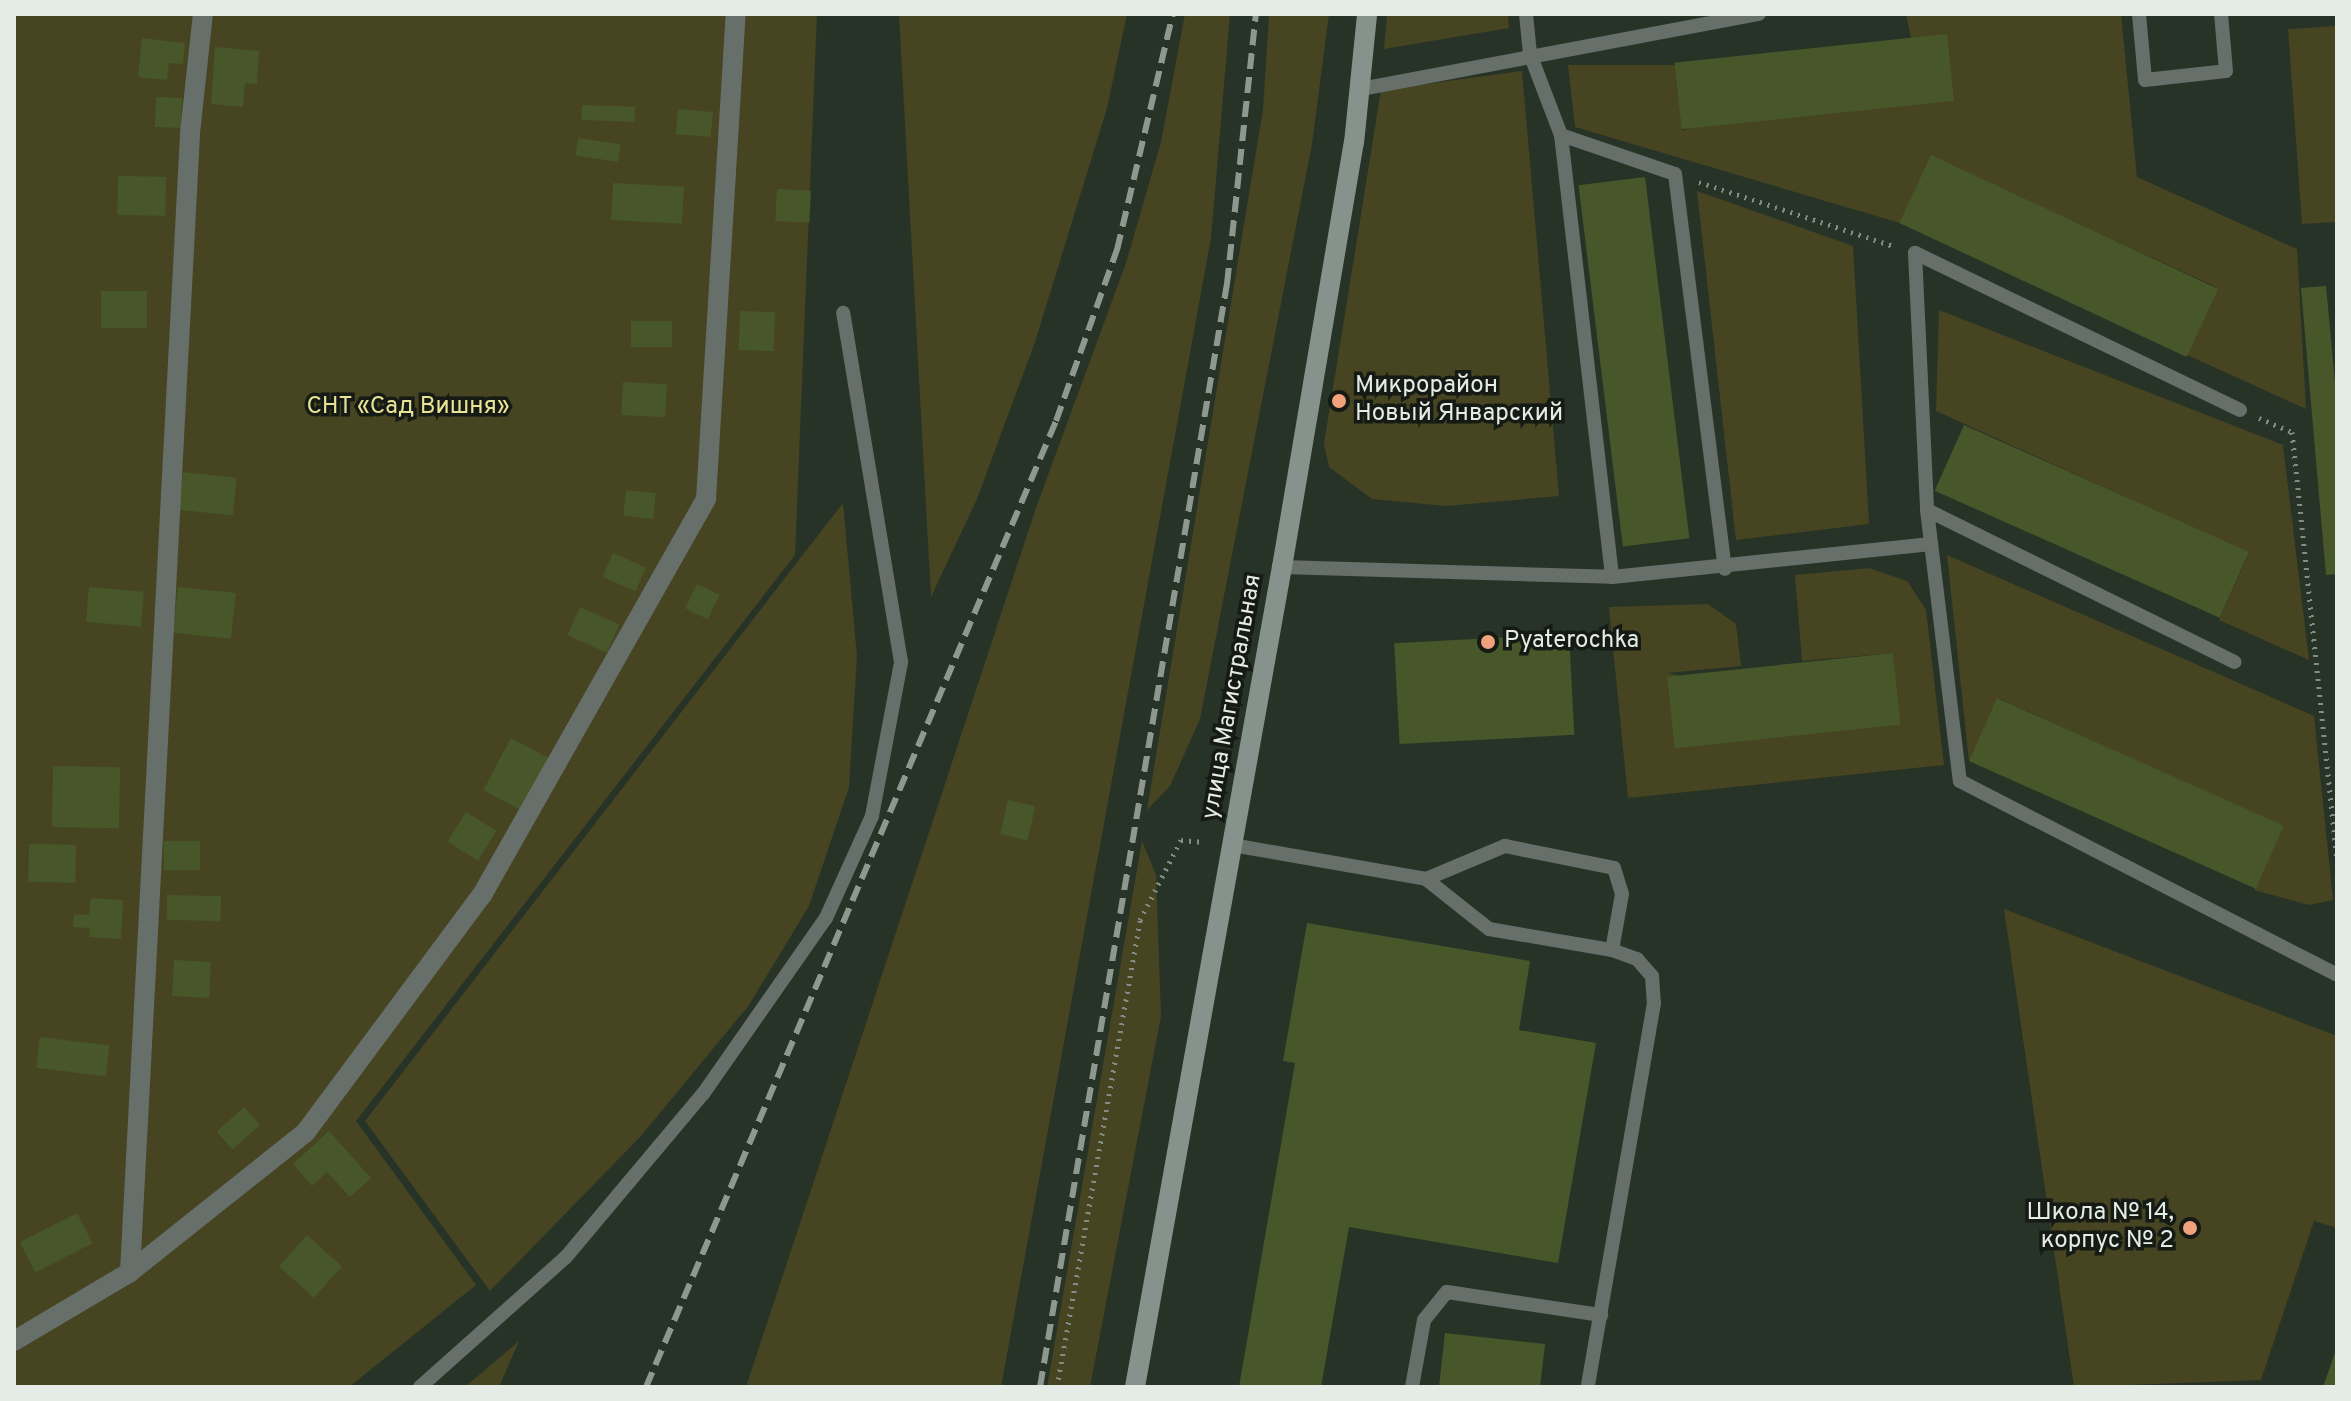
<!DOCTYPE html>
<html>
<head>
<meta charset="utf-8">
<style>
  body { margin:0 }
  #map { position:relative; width:2351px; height:1401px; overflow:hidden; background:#283328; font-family:Overpass,sans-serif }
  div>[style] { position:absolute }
  .green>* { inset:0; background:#464421 }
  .building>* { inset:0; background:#48572a; transform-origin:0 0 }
  .path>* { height:5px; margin-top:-2.5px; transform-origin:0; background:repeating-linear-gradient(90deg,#848d84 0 2px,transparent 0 8px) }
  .lane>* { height:14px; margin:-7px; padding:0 7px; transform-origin:7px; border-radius:7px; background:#676f6b }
  .street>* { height:20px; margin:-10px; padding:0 10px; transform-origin:10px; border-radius:10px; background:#676f6b }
  .secondary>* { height:20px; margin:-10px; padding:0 10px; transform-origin:10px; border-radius:10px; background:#86928c }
  .rail>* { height:6px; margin-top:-3px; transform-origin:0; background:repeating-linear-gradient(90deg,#8f988f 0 16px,transparent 0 24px) }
  .dots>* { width:22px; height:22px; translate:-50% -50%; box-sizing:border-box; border:4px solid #151a15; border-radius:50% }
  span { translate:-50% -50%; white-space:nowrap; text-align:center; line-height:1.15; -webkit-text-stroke:7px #151a15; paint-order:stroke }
  .poi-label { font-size:24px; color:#e5ece5 }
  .left { translate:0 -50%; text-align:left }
  .right { translate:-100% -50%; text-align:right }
  .park-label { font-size:24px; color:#e9e495 }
  .street-label { font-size:24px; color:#e5ece5 }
  .frame { position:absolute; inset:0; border:16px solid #e5ece5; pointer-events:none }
</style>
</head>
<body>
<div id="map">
  <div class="green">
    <div style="clip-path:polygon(14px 14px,817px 14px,795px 555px,356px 1121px,476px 1285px,349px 1387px,14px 1387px)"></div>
    <div style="clip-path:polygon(899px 14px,1127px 14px,1107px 108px,1035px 342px,977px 499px,931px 597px)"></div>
    <div style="clip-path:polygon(1185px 14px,1230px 14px,1211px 238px,1001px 1387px,746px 1387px,1037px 505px,1126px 263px,1161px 142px)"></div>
    <div style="clip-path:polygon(1269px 14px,1329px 14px,1312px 144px,1200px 719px,1170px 786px,1147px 810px,1263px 110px)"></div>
    <div style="clip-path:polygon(1387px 14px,1508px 14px,1509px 28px,1384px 49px)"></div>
    <div style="clip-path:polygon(1906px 14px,2121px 14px,2137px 177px,2297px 249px,2306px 409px,2187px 355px,2218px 288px,1931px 156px,1900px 223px,1575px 127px,1568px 65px,1675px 65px,1682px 131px,1911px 38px)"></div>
    <div style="clip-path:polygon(2337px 26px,2337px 222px,2302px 224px,2288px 29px)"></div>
    <div style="clip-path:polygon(1522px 71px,1559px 496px,1446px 506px,1372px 499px,1329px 467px,1324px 444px,1381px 90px)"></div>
    <div style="clip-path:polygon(1697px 191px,1853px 246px,1869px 524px,1736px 540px)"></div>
    <div style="clip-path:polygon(1939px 310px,2283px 445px,2309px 660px,2219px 620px,2249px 553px,1936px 411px)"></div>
    <div style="clip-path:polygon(843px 503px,857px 656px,849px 787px,809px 906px,749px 1005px,641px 1136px,490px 1291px,365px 1121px)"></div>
    <div style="clip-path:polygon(1947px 555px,2314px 716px,2333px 900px,2309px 905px,2254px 890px,2282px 826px,1998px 698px,1969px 761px)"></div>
    <div style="clip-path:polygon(1869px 568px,1907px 581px,1926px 610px,1944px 765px,1628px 798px,1609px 607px,1708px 604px,1736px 624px,1741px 666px,1667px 673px,1899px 724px,1893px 653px,1802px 661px,1795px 575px)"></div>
    <div style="clip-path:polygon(1142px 841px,1156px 875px,1161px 1016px,1090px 1387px,1047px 1387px)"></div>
    <div style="clip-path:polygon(2004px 909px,2337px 1036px,2337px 1228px,2314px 1221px,2261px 1380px,2074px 1387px)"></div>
    <div style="clip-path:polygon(519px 1341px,499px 1387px,465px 1387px)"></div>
  </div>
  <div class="building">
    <div style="left:1947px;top:34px;width:67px;height:274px;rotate:84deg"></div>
    <div style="clip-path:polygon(142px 38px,185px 43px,183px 64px,169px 63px,167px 80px,138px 77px)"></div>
    <div style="clip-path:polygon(215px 47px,259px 51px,257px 84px,245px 83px,243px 107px,211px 104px)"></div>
    <div style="left:156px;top:97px;width:26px;height:30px;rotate:2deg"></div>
    <div style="left:582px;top:105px;width:53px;height:15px;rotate:2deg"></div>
    <div style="left:678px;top:109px;width:35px;height:25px;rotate:5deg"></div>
    <div style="left:578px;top:138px;width:43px;height:18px;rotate:8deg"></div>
    <div style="left:1931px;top:155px;width:317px;height:75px;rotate:25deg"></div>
    <div style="left:118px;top:176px;width:48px;height:39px;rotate:1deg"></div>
    <div style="left:1645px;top:177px;width:364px;height:67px;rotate:83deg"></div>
    <div style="left:613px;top:183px;width:71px;height:37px;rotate:3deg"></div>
    <div style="left:777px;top:189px;width:34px;height:32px;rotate:3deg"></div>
    <div style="clip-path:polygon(2326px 286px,2337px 405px,2337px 574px,2326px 575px,2301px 288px)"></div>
    <div style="left:101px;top:291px;width:46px;height:37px"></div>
    <div style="left:740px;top:311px;width:35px;height:39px;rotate:2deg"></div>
    <div style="left:631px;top:321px;width:41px;height:26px"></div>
    <div style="left:623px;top:382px;width:44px;height:33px;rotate:3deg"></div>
    <div style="left:1964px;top:425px;width:312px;height:72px;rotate:24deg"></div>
    <div style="left:183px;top:472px;width:54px;height:38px;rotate:6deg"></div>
    <div style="left:626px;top:490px;width:30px;height:26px;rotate:6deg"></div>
    <div style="left:613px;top:553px;width:36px;height:26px;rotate:24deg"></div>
    <div style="left:697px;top:584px;width:25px;height:27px;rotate:26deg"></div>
    <div style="left:89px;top:587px;width:55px;height:35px;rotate:5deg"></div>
    <div style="left:178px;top:587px;width:58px;height:46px;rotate:6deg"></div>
    <div style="left:580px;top:607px;width:43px;height:31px;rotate:24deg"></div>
    <div style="left:1569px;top:634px;width:101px;height:175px;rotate:87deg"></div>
    <div style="left:1893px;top:653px;width:72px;height:227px;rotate:84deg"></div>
    <div style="left:1997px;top:698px;width:314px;height:69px;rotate:24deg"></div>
    <div style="left:511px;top:738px;width:42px;height:59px;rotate:28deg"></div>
    <div style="left:53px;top:766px;width:67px;height:61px;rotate:1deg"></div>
    <div style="left:1008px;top:800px;width:28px;height:35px;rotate:13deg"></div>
    <div style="left:466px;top:812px;width:36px;height:35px;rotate:32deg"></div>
    <div style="left:164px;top:841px;width:36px;height:29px"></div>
    <div style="left:29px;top:844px;width:47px;height:38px;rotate:1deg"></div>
    <div style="left:167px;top:895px;width:54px;height:25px;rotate:1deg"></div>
    <div style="clip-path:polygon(91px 898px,123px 900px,121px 939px,89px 937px,90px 928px,73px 927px,74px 914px,89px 915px)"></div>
    <div style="clip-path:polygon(1307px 923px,1530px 961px,1519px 1030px,1596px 1043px,1558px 1263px,1349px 1227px,1321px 1387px,1239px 1387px,1295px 1063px,1283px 1061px)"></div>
    <div style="left:174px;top:960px;width:37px;height:36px;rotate:3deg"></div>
    <div style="left:40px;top:1037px;width:70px;height:31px;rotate:7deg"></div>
    <div style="left:244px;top:1107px;width:24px;height:37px;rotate:48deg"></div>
    <div style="clip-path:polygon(329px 1131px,371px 1178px,350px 1197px,327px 1172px,312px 1186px,293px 1164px)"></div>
    <div style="left:77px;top:1213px;width:34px;height:64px;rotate:63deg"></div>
    <div style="left:307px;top:1235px;width:47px;height:42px;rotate:42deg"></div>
    <div style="clip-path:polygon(1445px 1333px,1545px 1344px,1540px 1387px,1439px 1387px)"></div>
    <div style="clip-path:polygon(2337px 1347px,2337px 1387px,2323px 1387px)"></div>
  </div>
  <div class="path">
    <div style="left:1699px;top:182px;width:205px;rotate:18.2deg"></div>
    <div style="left:2259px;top:418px;width:36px;rotate:23deg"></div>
    <div style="left:2292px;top:432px;width:428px;rotate:84deg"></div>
    <div style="left:1057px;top:1387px;width:474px;rotate:-79.9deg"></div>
    <div style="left:1140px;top:920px;width:90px;rotate:-62.9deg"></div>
    <div style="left:1181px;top:840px;width:23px;rotate:5deg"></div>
  </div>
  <div class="lane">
    <div style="left:1526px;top:14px;width:40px;rotate:84.3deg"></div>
    <div style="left:1530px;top:54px;width:87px;rotate:69.1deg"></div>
    <div style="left:1561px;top:135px;width:120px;rotate:18.9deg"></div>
    <div style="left:1675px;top:174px;width:398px;rotate:82.8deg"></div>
    <div style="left:2139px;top:14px;width:66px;rotate:84.8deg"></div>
    <div style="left:2145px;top:80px;width:81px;rotate:-6.3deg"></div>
    <div style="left:2226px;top:71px;width:57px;rotate:-95deg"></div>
    <div style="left:1361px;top:89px;width:405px;rotate:-10.7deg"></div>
    <div style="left:1561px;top:135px;width:445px;rotate:83.4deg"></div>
    <div style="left:2240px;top:410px;width:361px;rotate:-154.2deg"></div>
    <div style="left:1915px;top:253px;width:257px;rotate:87.3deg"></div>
    <div style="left:1927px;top:510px;width:273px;rotate:83.1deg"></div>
    <div style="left:1960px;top:781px;width:424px;rotate:27.2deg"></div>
    <div style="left:1927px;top:510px;width:343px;rotate:26.3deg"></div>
    <div style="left:1282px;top:567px;width:330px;rotate:1.7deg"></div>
    <div style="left:1612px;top:577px;width:321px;rotate:-5.9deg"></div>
    <div style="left:1232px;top:845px;width:197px;rotate:9.9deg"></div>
    <div style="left:1426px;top:879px;width:80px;rotate:38.4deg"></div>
    <div style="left:1489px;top:929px;width:125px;rotate:9.7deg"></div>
    <div style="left:1612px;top:950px;width:27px;rotate:20deg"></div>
    <div style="left:1637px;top:959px;width:23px;rotate:49deg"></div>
    <div style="left:1652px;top:976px;width:27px;rotate:86deg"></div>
    <div style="left:1654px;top:1003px;width:390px;rotate:99.8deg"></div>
    <div style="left:1426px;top:879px;width:86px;rotate:-22.7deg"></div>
    <div style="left:1505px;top:846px;width:111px;rotate:11.4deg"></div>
    <div style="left:1614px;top:868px;width:27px;rotate:73deg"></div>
    <div style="left:1622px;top:894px;width:57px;rotate:100.1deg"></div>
    <div style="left:420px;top:1387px;width:195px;rotate:-41.7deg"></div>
    <div style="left:566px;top:1257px;width:213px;rotate:-50deg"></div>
    <div style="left:703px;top:1094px;width:215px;rotate:-55.1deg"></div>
    <div style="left:826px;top:918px;width:112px;rotate:-65.7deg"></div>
    <div style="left:872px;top:816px;width:157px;rotate:-79.3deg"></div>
    <div style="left:901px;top:662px;width:354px;rotate:-99.4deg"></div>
    <div style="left:1412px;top:1387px;width:68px;rotate:-79.8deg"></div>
    <div style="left:1424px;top:1320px;width:36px;rotate:-51deg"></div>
    <div style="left:1447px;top:1292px;width:156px;rotate:8.5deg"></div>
  </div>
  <div class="street">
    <div style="left:130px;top:1272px;width:1141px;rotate:-86.98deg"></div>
    <div style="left:190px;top:133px;width:120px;rotate:-83.8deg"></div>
    <div style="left:14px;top:1341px;width:135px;rotate:-30.7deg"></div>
    <div style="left:130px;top:1272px;width:223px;rotate:-38.5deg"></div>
    <div style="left:305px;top:1133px;width:297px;rotate:-53.4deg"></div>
    <div style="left:482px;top:895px;width:455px;rotate:-60.5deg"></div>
    <div style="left:706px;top:499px;width:486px;rotate:-86.5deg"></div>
  </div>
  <div class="secondary">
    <div style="left:1135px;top:1387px;width:833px;rotate:-79.84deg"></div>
    <div style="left:1282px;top:567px;width:430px;rotate:-80.4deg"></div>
    <div style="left:1354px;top:143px;width:130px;rotate:-84.2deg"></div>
  </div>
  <div class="rail">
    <div style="left:646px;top:1387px;width:1049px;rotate:-67deg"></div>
    <div style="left:1056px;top:421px;width:182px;rotate:-70.4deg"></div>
    <div style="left:1117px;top:250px;width:243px;rotate:-76.7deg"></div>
    <div style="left:1040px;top:1387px;width:1119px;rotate:-80.38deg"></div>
    <div style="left:1227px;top:284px;width:272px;rotate:-83.9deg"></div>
  </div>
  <div class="dots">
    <div style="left:1339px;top:401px;background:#f1a17c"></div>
    <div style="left:1488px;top:642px;background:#f1a17c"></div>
    <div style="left:2190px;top:1228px;background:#f1a17c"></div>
  </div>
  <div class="poi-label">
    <span class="left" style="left:1355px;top:401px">Микрорайон<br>Новый Январский</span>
    <span class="left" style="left:1504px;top:642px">Pyaterochka</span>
    <span class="right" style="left:2174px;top:1228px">Школа № 14,<br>корпус № 2</span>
  </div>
  <div class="park-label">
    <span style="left:408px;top:408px">СНТ «Сад Вишня»</span>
  </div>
  <div class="street-label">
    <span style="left:1233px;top:697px;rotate:-80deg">улица Магистральная</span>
  </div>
  <div class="frame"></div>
</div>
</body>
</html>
